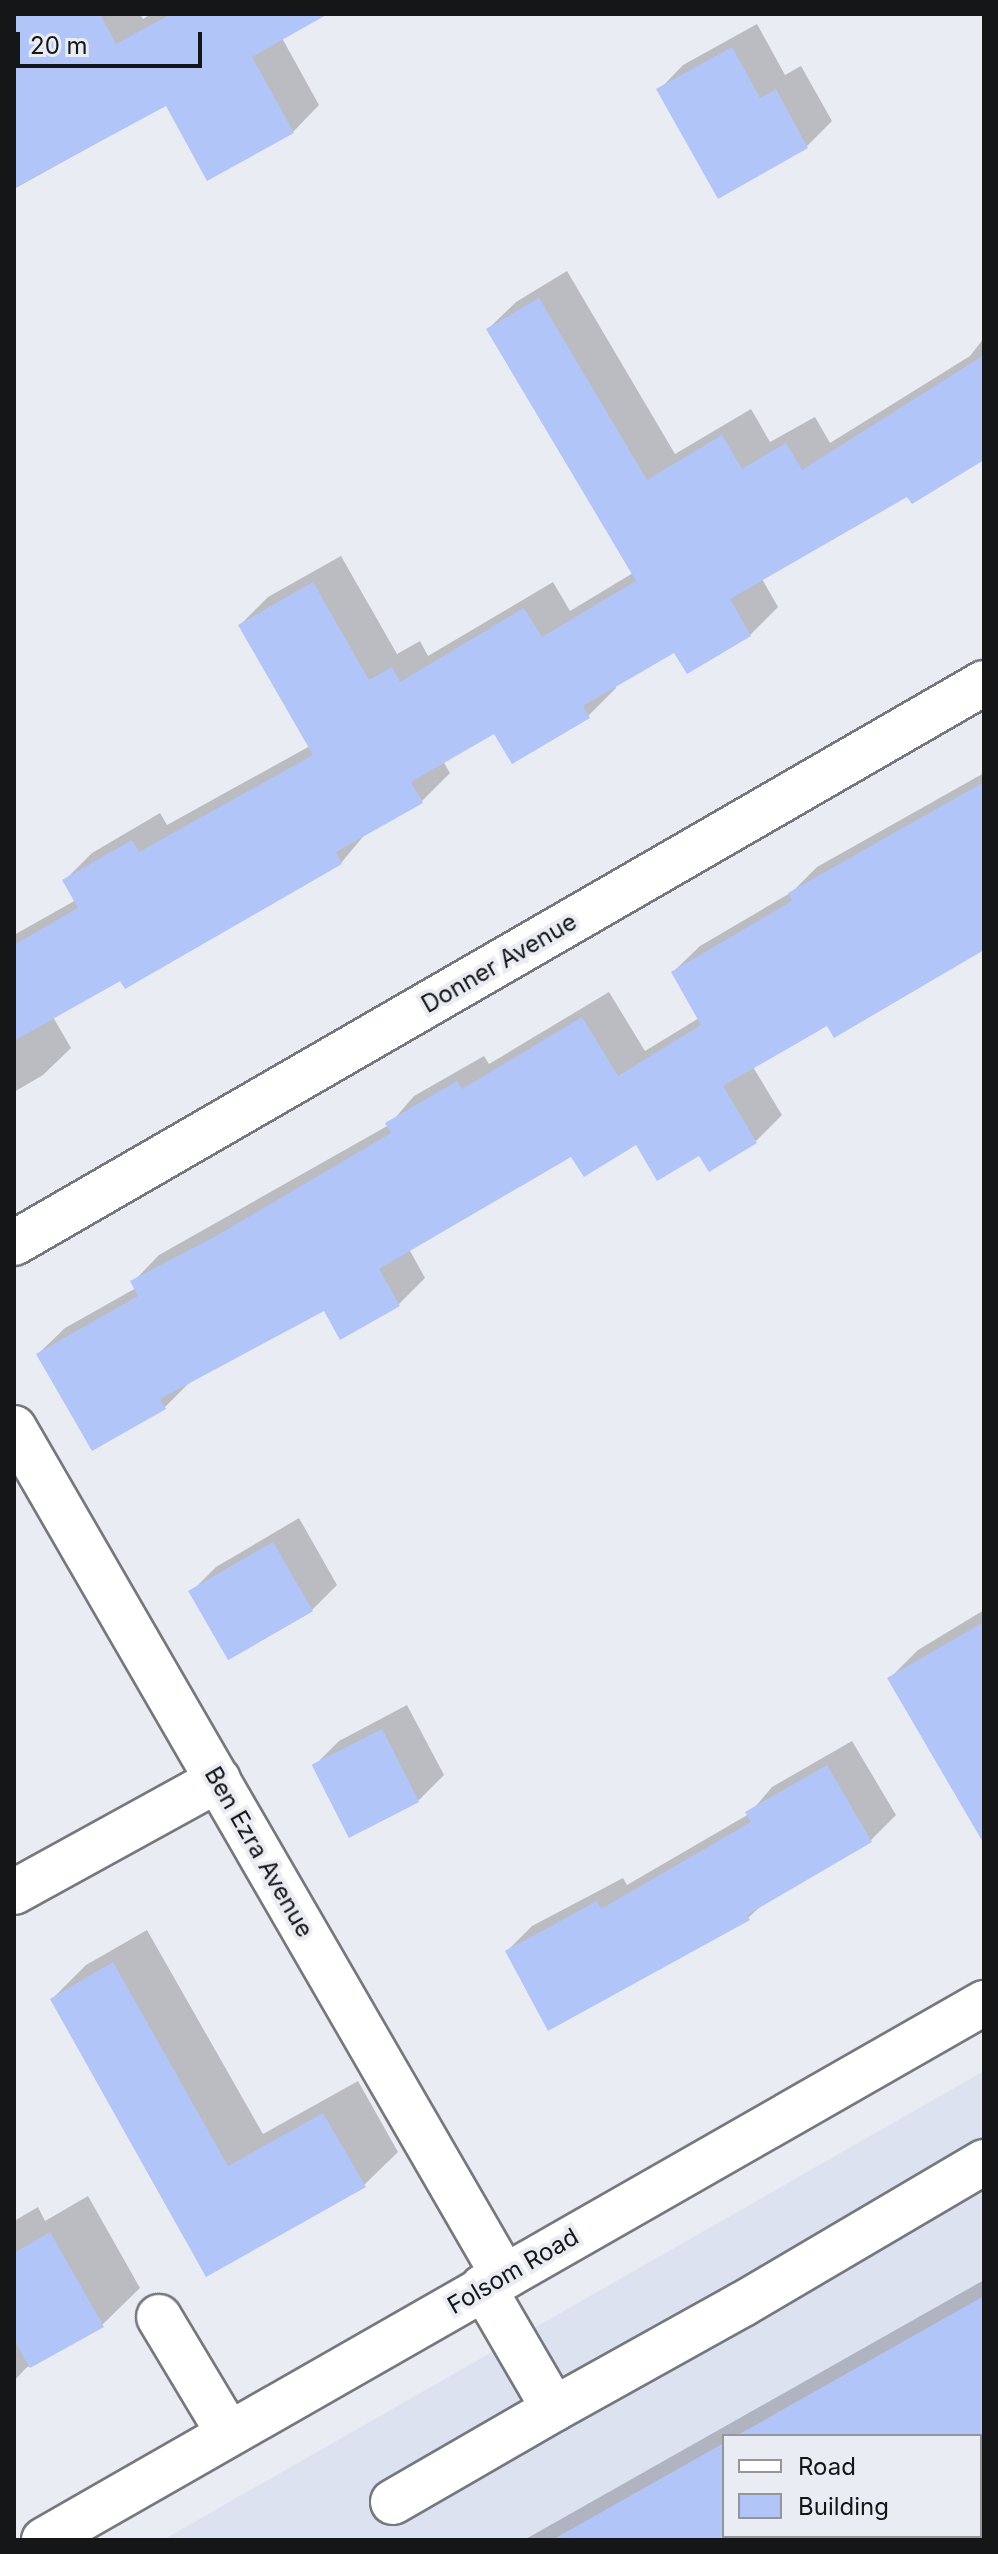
<!DOCTYPE html>
<html>
<head>
<meta charset="utf-8">
<style>
  body { margin:0 }
  #map { position:relative; width:998px; height:2554px; overflow:hidden; background:#e9ecf3; font-family:Inter,sans-serif }
  div>[style] { position:absolute }
  .built>* { inset:0; background:#dde2f0 }
  .shadow>* { inset:0; background:#0003 }
  .building>* { inset:0; background:#b1c5f8; transform-origin:0 0 }
  .roads { filter:drop-shadow(2px 0 #76787f) drop-shadow(-2px 0 #76787f) drop-shadow(0 2px #76787f) drop-shadow(0 -2px #76787f) }
  .minor>* { height:44px; margin:-22px; padding:0 22px; transform-origin:22px; border-radius:22px; background:#fff }
  span { translate:-50% -50%; white-space:nowrap; text-align:center; line-height:1.15; -webkit-text-stroke:8px #e9ecf3; paint-order:stroke }
  .street-label { font-size:24px; color:#151618 }
  .frame { position:absolute; inset:0; border:16px solid #151618; pointer-events:none }
  .legend { position:absolute; left:722px; top:2434px; width:260px; height:104px; box-sizing:border-box; background:#e9ecf3; border:2px solid #94969b; margin:0; padding:10px 14px; list-style:none; font-size:24px; color:#151618 }
  .legend li { display:flex; align-items:center; gap:16px; height:40px }
  .legend b { width:40px; border:2px solid #94969b }
  .scale { position:absolute; left:16px; top:32px; width:186px; height:36px; box-sizing:border-box; border:4px solid #151618; border-top:0; padding-left:10px; font-size:24px; line-height:28px; white-space:nowrap; color:#151618; -webkit-text-stroke:6px #e9ecf3; paint-order:stroke }
</style>
</head>
<body>
<div id="map">
  <div class="built">
    <div style="clip-path:polygon(evenodd,984px 2071px,984px 2540px,163px 2540px,984px 2071px,724px 2436px,980px 2436px,980px 2536px,724px 2536px,724px 2436px)"></div>
  </div>
  <div class="shadow">
    <div style="clip-path:polygon(27px 14px,140px 14px,143px 19px,151px 14px,323px 14px,282px 38px,319px 105px,293px 132px,167px 104px,14px 189px,14px 40px)"></div>
    <div style="clip-path:polygon(757px 24px,785px 75px,801px 66px,832px 121px,807px 146px,719px 196px,659px 90px,683px 65px)"></div>
    <div style="clip-path:polygon(567px 271px,675px 454px,751px 409px,770px 442px,815px 417px,830px 443px,970px 356px,984px 338px,984px 457px,908px 494px,762px 579px,778px 607px,750px 635px,674px 650px,614px 685px,616px 688px,588px 716px,495px 731px,443px 761px,450px 773px,422px 801px,367px 832px,341px 863px,53px 1017px,71px 1048px,43px 1075px,14px 1092px,14px 935px,76px 900px,64px 881px,92px 853px,160px 813px,167px 825px,310px 746px,240px 625px,268px 597px,341px 556px,397px 654px,420px 641px,428px 656px,553px 582px,570px 611px,633px 573px,488px 329px,516px 302px)"></div>
    <div style="clip-path:polygon(984px 773px,984px 947px,828px 1023px,753px 1067px,782px 1115px,756px 1141px,710px 1170px,699px 1153px,637px 1142px,572px 1154px,409px 1249px,425px 1278px,399px 1304px,325px 1308px,191px 1381px,165px 1407px,38px 1354px,65px 1328px,136px 1288px,133px 1282px,159px 1255px,389px 1125px,414px 1096px,484px 1056px,489px 1064px,609px 992px,645px 1051px,699px 1018px,673px 972px,700px 946px,792px 892px,817px 867px)"></div>
    <div style="clip-path:polygon(299px 1518px,337px 1585px,312px 1610px,191px 1592px,216px 1567px)"></div>
    <div style="clip-path:polygon(984px 1610px,984px 1782px,890px 1678px,918px 1650px)"></div>
    <div style="clip-path:polygon(407px 1705px,444px 1775px,419px 1800px,314px 1766px,339px 1741px)"></div>
    <div style="clip-path:polygon(852px 1741px,896px 1815px,871px 1840px,763px 1904px,748px 1918px,507px 1951px,532px 1926px,623px 1878px,627px 1885px,749px 1814px,772px 1787px)"></div>
    <div style="clip-path:polygon(147px 1930px,263px 2134px,358px 2081px,398px 2152px,364px 2185px,207px 2274px,52px 1999px,86px 1965px)"></div>
    <div style="clip-path:polygon(88px 2196px,140px 2288px,102px 2325px,26px 2368px,14px 2381px,14px 2221px,38px 2207px,45px 2221px)"></div>
    <div style="clip-path:polygon(evenodd,984px 2280px,984px 2540px,524px 2540px,984px 2280px,724px 2436px,980px 2436px,980px 2536px,724px 2536px,724px 2436px)"></div>
  </div>
  <div class="building">
    <div style="clip-path:polygon(14px 14px,100px 14px,116px 44px,171px 14px,328px 14px,252px 57px,294px 133px,207px 181px,166px 106px,14px 188px)"></div>
    <div style="clip-path:polygon(732px 47px,760px 98px,776px 89px,808px 148px,718px 199px,656px 89px)"></div>
    <div style="clip-path:polygon(539px 298px,647px 480px,722px 435px,742px 469px,786px 443px,802px 470px,984px 355px,984px 460px,912px 504px,907px 497px,730px 599px,751px 636px,687px 674px,674px 653px,583px 706px,590px 718px,512px 764px,494px 734px,411px 782px,423px 803px,336px 852px,342px 864px,125px 989px,120px 981px,14px 1041px,14px 945px,78px 908px,62px 880px,132px 840px,139px 852px,313px 755px,238px 625px,313px 582px,369px 680px,392px 667px,400px 682px,524px 608px,542px 637px,636px 581px,486px 329px)"></div>
    <div style="clip-path:polygon(984px 782px,984px 950px,834px 1038px,827px 1026px,723px 1086px,757px 1143px,709px 1172px,699px 1156px,657px 1181px,636px 1145px,584px 1177px,571px 1157px,379px 1269px,400px 1306px,340px 1340px,324px 1311px,160px 1399px,166px 1409px,92px 1451px,36px 1354px,138px 1296px,130px 1281px,216px 1236px,391px 1133px,385px 1123px,457px 1081px,462px 1089px,582px 1017px,618px 1076px,701px 1025px,671px 972px,792px 901px,788px 893px)"></div>
    <div style="left:273px;top:1542px;width:80px;height:98px;rotate:60deg"></div>
    <div style="clip-path:polygon(984px 1622px,984px 1844px,887px 1678px)"></div>
    <div style="left:382px;top:1729px;width:82px;height:79px;rotate:63deg"></div>
    <div style="clip-path:polygon(827px 1765px,872px 1842px,747px 1915px,750px 1920px,548px 2031px,505px 1951px,597px 1901px,601px 1909px,751px 1822px,745px 1812px)"></div>
    <div style="clip-path:polygon(113px 1962px,228px 2166px,323px 2113px,366px 2187px,206px 2277px,50px 1999px)"></div>
    <div style="clip-path:polygon(50px 2232px,104px 2327px,30px 2368px,14px 2340px,14px 2253px)"></div>
    <div style="clip-path:polygon(984px 2296px,984px 2436px,736px 2436px)"></div>
    <div style="clip-path:polygon(724px 2443px,724px 2540px,552px 2540px)"></div>
  </div>
  <div class="roads">
    <div class="minor">
      <div style="left:14px;top:1243px;width:1120px;rotate:-30deg"></div>
      <div style="left:14px;top:1428px;width:979px;rotate:59.98deg"></div>
      <div style="left:14px;top:1892px;width:233px;rotate:-28.8deg"></div>
      <div style="left:483px;top:2287px;width:141px;rotate:59.8deg"></div>
      <div style="left:554px;top:2409px;width:216px;rotate:-29.1deg"></div>
      <div style="left:743px;top:2304px;width:280px;rotate:-30.5deg"></div>
      <div style="left:159px;top:2317px;width:136px;rotate:59.1deg"></div>
      <div style="left:393px;top:2502px;width:186px;rotate:-30deg"></div>
      <div style="left:44px;top:2540px;width:1083px;rotate:-29.74deg"></div>
    </div>
  </div>
  <div class="street-label">
    <span style="left:499px;top:963px;rotate:-30deg">Donner Avenue</span>
    <span style="left:259px;top:1852px;rotate:60deg">Ben Ezra Avenue</span>
    <span style="left:513px;top:2271px;rotate:-30deg">Folsom Road</span>
  </div>
  <div class="frame"></div>
  <ul class="legend">
  <li><b style="height:10px;background:#fff"></b>Road</li>
  <li><b style="height:22px;background:#b1c5f8"></b>Building</li>
  </ul>
  <div class="scale">20 m</div>
</div>
</body>
</html>
